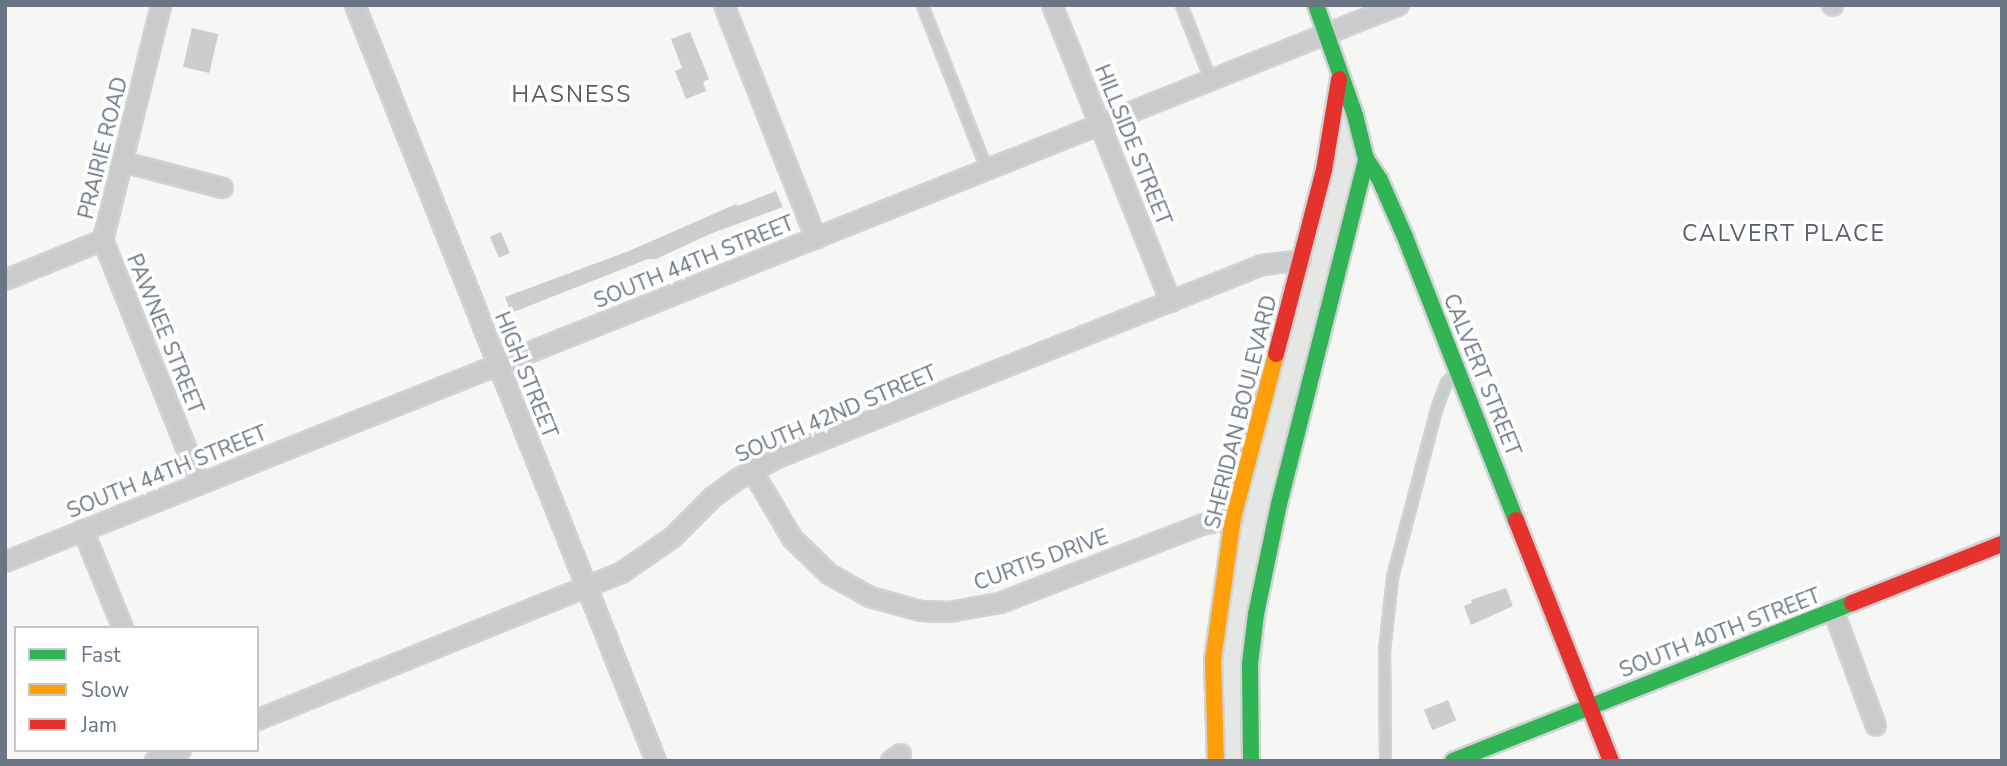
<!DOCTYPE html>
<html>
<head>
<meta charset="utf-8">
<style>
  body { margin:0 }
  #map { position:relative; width:2007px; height:766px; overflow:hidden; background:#f6f6f5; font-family:"Nunito Sans",sans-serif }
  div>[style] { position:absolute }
  .green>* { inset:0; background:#e4e7e3 }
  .building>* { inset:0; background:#cccdcd; transform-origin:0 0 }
  .roads { filter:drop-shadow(2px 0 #d2d2d3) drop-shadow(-2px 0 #d2d2d3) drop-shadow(0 2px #d2d2d3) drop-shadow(0 -2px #d2d2d3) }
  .lane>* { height:9px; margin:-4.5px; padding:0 4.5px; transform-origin:4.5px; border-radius:4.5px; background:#cacbcc }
  .street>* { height:18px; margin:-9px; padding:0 9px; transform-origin:9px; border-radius:9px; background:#cacbcc }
  .fast>* { height:16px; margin:-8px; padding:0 8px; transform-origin:8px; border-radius:8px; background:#30b455 }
  .slow>* { height:16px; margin:-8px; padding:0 8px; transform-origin:8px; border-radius:8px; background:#ff9f0a }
  .jam>* { height:16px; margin:-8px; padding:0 8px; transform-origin:8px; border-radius:8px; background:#e5322d }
  span { translate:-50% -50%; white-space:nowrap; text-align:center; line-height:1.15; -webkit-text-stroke:7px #fff; paint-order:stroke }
  .street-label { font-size:21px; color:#697582 }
  .neighbourhood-label { font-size:23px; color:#565f68; letter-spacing:2px }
  .frame { position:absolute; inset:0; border:7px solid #697582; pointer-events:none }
  .legend { position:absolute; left:14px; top:626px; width:245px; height:126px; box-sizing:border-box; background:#fff; border:2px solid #c3c8cd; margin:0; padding:9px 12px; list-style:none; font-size:21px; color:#697582 }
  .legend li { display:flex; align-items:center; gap:14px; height:35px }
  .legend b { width:35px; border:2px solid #c3c8cd }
</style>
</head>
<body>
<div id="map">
  <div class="green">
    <div style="clip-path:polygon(1340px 78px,1362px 140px,1279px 504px,1251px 761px,1216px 761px,1213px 660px)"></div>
  </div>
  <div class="building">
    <div style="left:192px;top:28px;width:27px;height:40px;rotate:13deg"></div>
    <div style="clip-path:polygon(690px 32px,709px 79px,703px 82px,706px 91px,686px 99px,675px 71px,682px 68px,671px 39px)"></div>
    <div style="clip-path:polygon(776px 191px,783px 207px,710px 234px,656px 259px,648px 259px,511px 313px,505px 297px,629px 251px,736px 204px,738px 206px)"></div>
    <div style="left:501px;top:232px;width:23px;height:12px;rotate:67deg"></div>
    <div style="clip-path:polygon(1506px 588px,1513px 606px,1471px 625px,1464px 606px,1472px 603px,1471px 600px)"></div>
    <div style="left:1448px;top:700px;width:22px;height:26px;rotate:68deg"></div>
  </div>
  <div class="roads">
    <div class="lane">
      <div style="left:922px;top:5px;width:177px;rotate:68.5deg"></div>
      <div style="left:1181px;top:5px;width:82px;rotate:68.5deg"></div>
      <div style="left:1385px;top:761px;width:111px;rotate:-90.5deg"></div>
      <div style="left:1384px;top:650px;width:73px;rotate:-83.7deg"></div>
      <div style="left:1392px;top:577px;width:177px;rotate:-75.3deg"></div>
      <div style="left:1437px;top:406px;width:26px;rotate:-69deg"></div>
      <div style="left:1446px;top:382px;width:15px;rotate:-42deg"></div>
    </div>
    <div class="street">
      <div style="left:355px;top:5px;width:814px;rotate:68.29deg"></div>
      <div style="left:724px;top:5px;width:251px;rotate:68.5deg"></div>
      <div style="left:1052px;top:5px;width:320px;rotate:68.2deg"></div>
      <div style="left:1832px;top:5px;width:1px;rotate:45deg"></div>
      <div style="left:123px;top:162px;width:103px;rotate:14.6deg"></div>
      <div style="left:103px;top:240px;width:262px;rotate:68.2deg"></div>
      <div style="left:103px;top:240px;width:242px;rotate:-76.1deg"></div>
      <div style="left:5px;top:280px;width:106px;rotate:-22.2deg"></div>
      <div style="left:752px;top:470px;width:79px;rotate:59.5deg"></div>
      <div style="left:792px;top:538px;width:52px;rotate:44.2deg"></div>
      <div style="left:829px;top:574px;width:47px;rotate:29.3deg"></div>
      <div style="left:870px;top:597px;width:53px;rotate:15.4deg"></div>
      <div style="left:921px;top:611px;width:28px;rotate:2deg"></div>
      <div style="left:949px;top:612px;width:52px;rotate:-10deg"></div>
      <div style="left:1000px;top:603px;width:216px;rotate:-21.2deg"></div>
      <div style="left:1201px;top:525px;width:33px;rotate:-12deg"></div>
      <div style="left:83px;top:530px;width:106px;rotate:67.8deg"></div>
      <div style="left:5px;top:562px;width:1501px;rotate:-21.78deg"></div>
      <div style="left:1834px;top:612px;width:121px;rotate:69.8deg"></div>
      <div style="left:257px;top:720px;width:393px;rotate:-22deg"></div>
      <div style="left:621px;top:573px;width:62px;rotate:-34.5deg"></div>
      <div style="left:672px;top:538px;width:58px;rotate:-45deg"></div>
      <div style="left:713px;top:497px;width:31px;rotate:-36deg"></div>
      <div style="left:738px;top:479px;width:44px;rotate:-28.3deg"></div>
      <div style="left:777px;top:458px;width:522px;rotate:-21.7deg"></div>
      <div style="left:1262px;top:265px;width:39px;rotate:-7deg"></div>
      <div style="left:155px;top:761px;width:28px;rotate:-23deg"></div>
      <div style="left:891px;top:761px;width:12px;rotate:-35deg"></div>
    </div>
    <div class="fast">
      <div style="left:1316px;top:5px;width:117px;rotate:70.5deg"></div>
      <div style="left:1355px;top:115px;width:45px;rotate:76deg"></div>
      <div style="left:1366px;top:159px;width:25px;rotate:56deg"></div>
      <div style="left:1380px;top:180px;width:62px;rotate:66.3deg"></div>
      <div style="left:1405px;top:237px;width:304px;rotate:68.6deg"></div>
      <div style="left:1251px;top:761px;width:97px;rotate:-90.6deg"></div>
      <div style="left:1250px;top:664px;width:50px;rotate:-83.2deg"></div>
      <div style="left:1256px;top:614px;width:112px;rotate:-78.2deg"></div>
      <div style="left:1279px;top:504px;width:356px;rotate:-75.8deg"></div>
      <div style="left:1453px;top:761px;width:429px;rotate:-21.6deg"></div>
    </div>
    <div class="slow">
      <div style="left:1216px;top:761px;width:101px;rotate:-91.7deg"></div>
      <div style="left:1213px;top:660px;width:143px;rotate:-82deg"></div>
      <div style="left:1233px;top:518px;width:170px;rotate:-75.3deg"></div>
    </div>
    <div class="jam">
      <div style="left:1276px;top:354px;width:190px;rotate:-75.4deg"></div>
      <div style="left:1324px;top:170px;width:92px;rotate:-80.6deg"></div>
      <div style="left:1516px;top:520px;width:259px;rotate:68.5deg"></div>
      <div style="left:1852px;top:603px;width:161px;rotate:-21.5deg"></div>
    </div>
  </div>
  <div class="street-label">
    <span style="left:1133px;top:145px;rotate:68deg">HILLSIDE STREET</span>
    <span style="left:103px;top:148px;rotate:-76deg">PRAIRIE ROAD</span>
    <span style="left:694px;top:262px;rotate:-22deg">SOUTH 44TH STREET</span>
    <span style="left:165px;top:334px;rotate:68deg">PAWNEE STREET</span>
    <span style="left:526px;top:375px;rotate:68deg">HIGH STREET</span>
    <span style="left:1482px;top:375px;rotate:68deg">CALVERT STREET</span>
    <span style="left:1241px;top:412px;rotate:-76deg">SHERIDAN BOULEVARD</span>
    <span style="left:836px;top:414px;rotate:-23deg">SOUTH 42ND STREET</span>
    <span style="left:167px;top:472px;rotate:-22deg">SOUTH 44TH STREET</span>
    <span style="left:1041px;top:560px;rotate:-20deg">CURTIS DRIVE</span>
    <span style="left:1720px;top:633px;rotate:-21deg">SOUTH 40TH STREET</span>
  </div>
  <div class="neighbourhood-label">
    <span style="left:572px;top:95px">HASNESS</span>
    <span style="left:1784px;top:234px">CALVERT PLACE</span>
  </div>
  <div class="frame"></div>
  <ul class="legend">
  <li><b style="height:9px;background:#30b455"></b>Fast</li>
  <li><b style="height:9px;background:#ff9f0a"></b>Slow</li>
  <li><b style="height:9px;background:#e5322d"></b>Jam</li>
  </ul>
</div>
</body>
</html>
